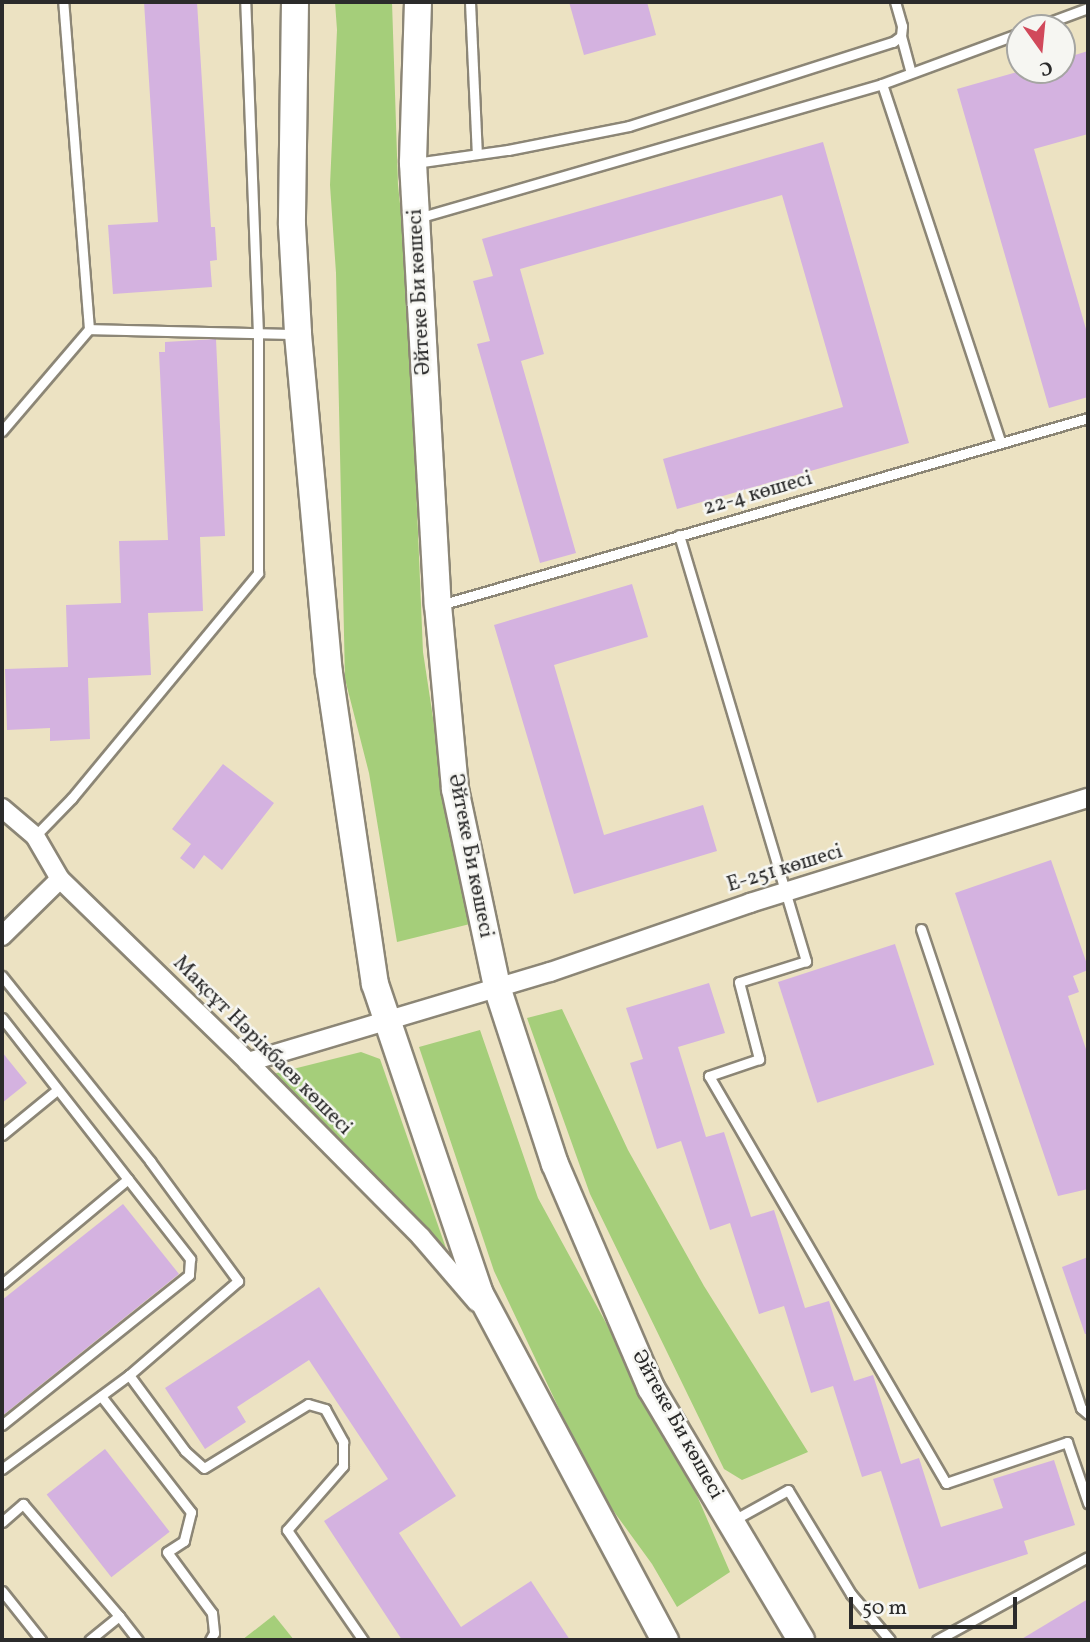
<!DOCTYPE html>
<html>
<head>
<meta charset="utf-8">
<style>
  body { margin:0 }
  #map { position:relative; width:1090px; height:1642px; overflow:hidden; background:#ece2c2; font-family:Vollkorn,serif }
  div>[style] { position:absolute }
  .green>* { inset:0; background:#a5ce7a }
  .building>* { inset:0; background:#d4b2e0; transform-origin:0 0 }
  .roads { filter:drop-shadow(2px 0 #8c8676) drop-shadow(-2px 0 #8c8676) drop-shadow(0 2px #8c8676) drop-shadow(0 -2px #8c8676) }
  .lane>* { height:9px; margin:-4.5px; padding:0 4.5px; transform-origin:4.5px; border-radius:4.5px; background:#fff }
  .street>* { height:18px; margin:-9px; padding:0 9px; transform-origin:9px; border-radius:9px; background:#fff }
  .secondary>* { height:26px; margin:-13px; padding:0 13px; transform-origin:13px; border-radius:13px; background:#fff }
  span { translate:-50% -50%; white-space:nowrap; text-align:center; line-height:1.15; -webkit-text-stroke:5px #f6f6f2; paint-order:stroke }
  .street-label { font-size:21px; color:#2b2b2b }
  .frame { position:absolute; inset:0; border:4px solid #2b2b2b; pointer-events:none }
  .north { position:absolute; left:1006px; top:14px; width:70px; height:70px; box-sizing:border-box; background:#f6f6f2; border:2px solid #a5a5a2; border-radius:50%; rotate:165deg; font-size:19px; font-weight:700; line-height:28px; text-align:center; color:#2b2b2b }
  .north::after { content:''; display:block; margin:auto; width:24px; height:32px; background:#d1495b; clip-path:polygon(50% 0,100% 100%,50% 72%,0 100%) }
  .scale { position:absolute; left:849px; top:1597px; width:168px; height:32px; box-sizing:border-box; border:4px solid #2b2b2b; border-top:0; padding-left:9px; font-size:21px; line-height:24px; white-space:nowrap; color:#2b2b2b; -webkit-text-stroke:5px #f6f6f2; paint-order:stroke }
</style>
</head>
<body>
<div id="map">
  <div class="green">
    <div style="clip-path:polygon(335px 2px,392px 2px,398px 185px,407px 269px,423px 652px,455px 862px,470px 924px,397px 942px,369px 773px,345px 679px,336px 273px,330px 185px,337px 30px)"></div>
    <div style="clip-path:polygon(562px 1009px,628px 1150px,704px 1286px,808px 1452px,742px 1480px,724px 1469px,590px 1194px,527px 1018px)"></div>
    <div style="clip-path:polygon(480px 1030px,538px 1198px,685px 1468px,730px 1572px,677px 1607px,652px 1564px,596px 1487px,494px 1271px,419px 1047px)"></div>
    <div style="clip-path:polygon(361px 1052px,380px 1059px,448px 1254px,423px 1232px,273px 1074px)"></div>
    <div style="clip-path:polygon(274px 1615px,294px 1640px,242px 1640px)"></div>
  </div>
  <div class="building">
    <div style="clip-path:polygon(144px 2px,197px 2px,211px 227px,215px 227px,217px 260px,210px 261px,212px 287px,113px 294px,108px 225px,158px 222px)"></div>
    <div style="clip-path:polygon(569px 2px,647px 2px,656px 35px,584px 55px)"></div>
    <div style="clip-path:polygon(1088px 51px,1088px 134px,1034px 149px,1088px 336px,1088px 397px,1049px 408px,957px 89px,1024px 70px,1062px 70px,1062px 59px)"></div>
    <div style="clip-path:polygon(823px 142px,909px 443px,677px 509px,663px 459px,843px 407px,782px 195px,520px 269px,544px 354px,521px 361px,576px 553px,540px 563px,477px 344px,490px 341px,473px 281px,493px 276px,482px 239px)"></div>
    <div style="clip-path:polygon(216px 339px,225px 536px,200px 537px,203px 611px,148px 613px,151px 675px,88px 678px,90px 739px,50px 741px,50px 728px,7px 730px,5px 669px,68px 667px,66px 605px,121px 603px,119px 541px,168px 540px,159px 352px,165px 352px,165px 342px)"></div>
    <div style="clip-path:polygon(632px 584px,648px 637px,554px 665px,604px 835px,703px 805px,717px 851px,574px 894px,494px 625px)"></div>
    <div style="clip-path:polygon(223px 764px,274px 803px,222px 870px,204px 855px,194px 869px,180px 858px,191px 844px,172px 829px)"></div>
    <div style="clip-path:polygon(1051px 860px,1088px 967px,1088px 970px,1073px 976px,1079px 992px,1068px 996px,1088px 1055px,1088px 1189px,1058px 1196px,955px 893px)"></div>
    <div style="left:895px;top:944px;width:127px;height:123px;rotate:72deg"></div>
    <div style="clip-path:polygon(709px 983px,725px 1033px,678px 1047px,706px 1137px,724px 1132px,751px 1217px,774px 1210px,805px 1308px,829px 1301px,854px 1381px,873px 1375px,901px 1464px,919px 1458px,941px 1527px,1003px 1508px,993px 1479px,1054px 1460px,1075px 1525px,1024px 1541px,1028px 1554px,919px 1589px,881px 1471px,862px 1477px,833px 1386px,811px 1393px,784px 1306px,759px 1314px,730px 1223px,710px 1230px,681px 1141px,657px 1149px,630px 1063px,643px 1059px,626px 1008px)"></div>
    <div style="clip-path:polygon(2px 1052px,27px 1083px,2px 1103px)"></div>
    <div style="clip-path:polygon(123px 1204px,179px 1274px,2px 1416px,2px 1300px)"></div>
    <div style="clip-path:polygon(1088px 1257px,1088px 1334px,1085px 1334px,1062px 1267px)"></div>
    <div style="clip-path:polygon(319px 1287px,456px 1496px,399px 1533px,461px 1627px,531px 1581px,570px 1640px,402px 1640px,324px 1521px,388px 1479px,309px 1360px,237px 1407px,246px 1422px,205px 1449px,165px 1388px)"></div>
    <div style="left:105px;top:1449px;width:105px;height:74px;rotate:52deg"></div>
    <div style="clip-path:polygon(1088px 1599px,1088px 1640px,1020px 1640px)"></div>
  </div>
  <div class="roads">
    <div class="lane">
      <div style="left:470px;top:2px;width:152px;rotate:87.4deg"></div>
      <div style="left:1034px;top:28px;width:58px;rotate:-20.3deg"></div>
      <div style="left:901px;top:36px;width:38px;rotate:75deg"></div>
      <div style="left:882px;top:84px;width:378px;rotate:71.7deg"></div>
      <div style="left:415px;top:163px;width:94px;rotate:-8deg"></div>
      <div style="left:508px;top:150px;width:123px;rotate:-11.2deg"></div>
      <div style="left:629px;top:126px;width:277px;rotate:-17.7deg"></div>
      <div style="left:893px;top:42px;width:10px;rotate:-37deg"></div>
      <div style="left:901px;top:36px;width:10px;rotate:-84deg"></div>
      <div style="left:902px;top:26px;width:25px;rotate:-106deg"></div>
      <div style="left:418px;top:218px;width:483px;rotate:-16.1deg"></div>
      <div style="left:882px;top:84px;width:147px;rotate:-20.3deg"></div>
      <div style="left:89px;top:329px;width:208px;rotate:1.4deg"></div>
      <div style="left:2px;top:431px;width:134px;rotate:-49.5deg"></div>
      <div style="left:89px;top:329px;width:328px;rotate:-94.5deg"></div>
      <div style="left:679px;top:535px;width:445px;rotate:73.4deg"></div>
      <div style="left:806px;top:961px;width:70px;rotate:162.6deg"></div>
      <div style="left:739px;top:982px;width:80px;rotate:75.4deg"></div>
      <div style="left:759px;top:1059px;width:53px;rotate:161.2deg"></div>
      <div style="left:709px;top:1076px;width:471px;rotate:59.8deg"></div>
      <div style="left:946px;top:1483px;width:128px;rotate:-18.7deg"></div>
      <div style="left:1067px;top:1442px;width:65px;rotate:71deg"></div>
      <div style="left:440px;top:605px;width:674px;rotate:-16.1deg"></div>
      <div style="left:35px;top:836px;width:53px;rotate:-45.8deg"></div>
      <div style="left:72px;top:798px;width:292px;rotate:-50.4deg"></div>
      <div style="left:258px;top:573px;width:239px;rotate:-90deg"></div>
      <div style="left:258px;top:334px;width:332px;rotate:-92.2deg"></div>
      <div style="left:921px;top:929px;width:505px;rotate:71.53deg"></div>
      <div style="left:1081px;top:1408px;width:9px;rotate:41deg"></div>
      <div style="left:2px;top:976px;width:237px;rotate:51.3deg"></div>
      <div style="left:150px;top:1161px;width:149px;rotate:53.7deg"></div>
      <div style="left:238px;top:1281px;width:144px;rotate:139.2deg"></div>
      <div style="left:129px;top:1375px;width:158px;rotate:143.5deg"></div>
      <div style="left:2px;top:1018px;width:306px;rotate:52deg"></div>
      <div style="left:190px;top:1259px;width:16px;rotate:94deg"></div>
      <div style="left:189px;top:1275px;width:240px;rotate:141.3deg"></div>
      <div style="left:2px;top:1135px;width:71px;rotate:-39.3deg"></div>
      <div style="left:2px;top:1284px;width:164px;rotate:-39.8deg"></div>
      <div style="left:129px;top:1375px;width:94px;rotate:53.6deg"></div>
      <div style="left:185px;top:1451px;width:25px;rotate:42deg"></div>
      <div style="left:204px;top:1468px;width:122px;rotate:-31.6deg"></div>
      <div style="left:308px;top:1404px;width:18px;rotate:16deg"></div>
      <div style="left:325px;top:1409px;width:38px;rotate:61deg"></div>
      <div style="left:343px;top:1442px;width:24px;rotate:90deg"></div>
      <div style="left:343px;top:1466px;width:85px;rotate:131.2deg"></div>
      <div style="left:287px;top:1530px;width:134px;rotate:55.4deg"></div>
      <div style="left:101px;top:1396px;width:147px;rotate:52.2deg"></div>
      <div style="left:191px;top:1512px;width:30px;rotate:104deg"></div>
      <div style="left:184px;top:1541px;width:20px;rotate:147deg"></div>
      <div style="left:167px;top:1552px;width:76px;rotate:53.6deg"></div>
      <div style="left:212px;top:1613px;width:20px;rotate:84deg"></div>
      <div style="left:214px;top:1633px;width:8px;rotate:120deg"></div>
      <div style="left:732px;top:1521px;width:64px;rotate:-29deg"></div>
      <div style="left:788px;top:1490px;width:122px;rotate:58.8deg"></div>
      <div style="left:851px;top:1594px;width:60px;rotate:49.7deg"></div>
      <div style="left:2px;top:1522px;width:28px;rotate:-41deg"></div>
      <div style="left:23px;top:1504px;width:148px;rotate:49.4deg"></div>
      <div style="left:119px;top:1616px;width:38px;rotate:141deg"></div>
      <div style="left:2px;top:1591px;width:63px;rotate:51.5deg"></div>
      <div style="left:119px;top:1616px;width:31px;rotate:52deg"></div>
      <div style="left:937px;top:1640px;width:172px;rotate:-28.8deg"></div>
    </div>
    <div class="street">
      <div style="left:2px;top:808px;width:43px;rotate:40.3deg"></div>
      <div style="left:35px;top:836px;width:50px;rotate:59.8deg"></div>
      <div style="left:60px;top:879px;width:262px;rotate:44.2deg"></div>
      <div style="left:248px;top:1062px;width:246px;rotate:45.3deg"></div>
      <div style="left:421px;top:1237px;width:86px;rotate:49.3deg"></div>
      <div style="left:2px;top:936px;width:81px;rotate:-44.5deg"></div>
      <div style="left:248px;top:1062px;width:315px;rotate:-16.6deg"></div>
      <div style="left:550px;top:972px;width:212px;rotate:-19deg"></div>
      <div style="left:750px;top:903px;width:354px;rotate:-17.3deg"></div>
    </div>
    <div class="secondary">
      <div style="left:295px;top:2px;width:223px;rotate:90.8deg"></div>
      <div style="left:292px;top:225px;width:109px;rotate:86.8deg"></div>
      <div style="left:298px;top:334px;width:340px;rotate:84.8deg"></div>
      <div style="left:329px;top:673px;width:314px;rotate:81.6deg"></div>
      <div style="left:375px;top:984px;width:325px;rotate:71.3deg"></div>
      <div style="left:479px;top:1292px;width:395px;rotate:61.9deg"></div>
      <div style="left:418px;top:2px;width:161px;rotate:91.8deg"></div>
      <div style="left:413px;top:163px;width:443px;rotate:86.8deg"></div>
      <div style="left:438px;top:605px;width:185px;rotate:84.7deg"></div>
      <div style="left:455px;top:789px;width:202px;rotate:78deg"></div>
      <div style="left:497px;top:987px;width:186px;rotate:71.9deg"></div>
      <div style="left:555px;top:1164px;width:244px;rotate:66.8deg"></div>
      <div style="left:651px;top:1388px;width:293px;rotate:59.2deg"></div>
    </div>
  </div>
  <div class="street-label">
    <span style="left:420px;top:292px;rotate:-93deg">Әйтеке Би көшесі</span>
    <span style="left:758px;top:494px;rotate:-16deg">22-4 көшесі</span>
    <span style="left:470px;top:856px;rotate:79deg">Әйтеке Би көшесі</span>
    <span style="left:785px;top:869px;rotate:-17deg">Е-251 көшесі</span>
    <span style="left:262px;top:1046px;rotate:45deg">Мақсұт Нәрікбаев көшесі</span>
    <span style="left:677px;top:1425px;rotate:61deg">Әйтеке Би көшесі</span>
  </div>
  <div class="frame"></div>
  <div class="north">С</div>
  <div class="scale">50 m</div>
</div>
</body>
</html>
